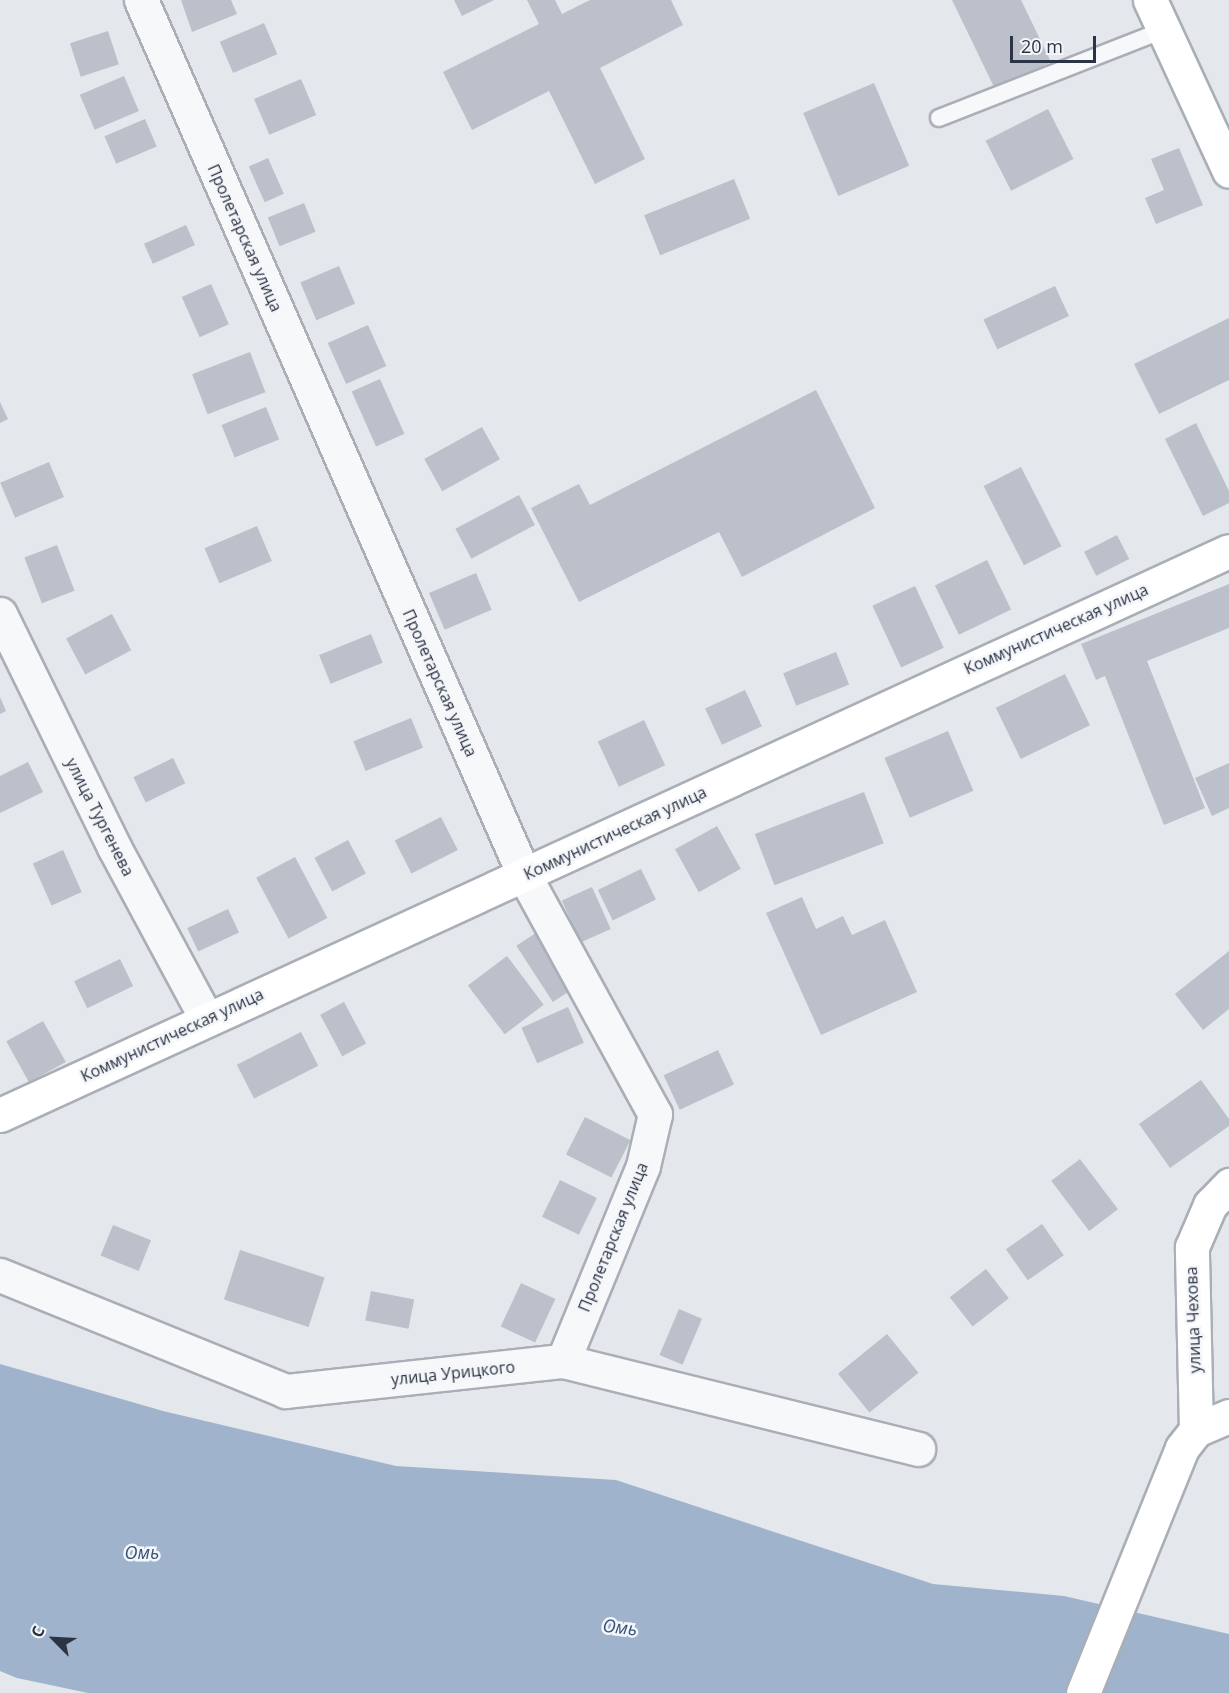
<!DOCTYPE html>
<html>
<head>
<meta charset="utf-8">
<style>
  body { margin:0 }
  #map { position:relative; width:1229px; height:1693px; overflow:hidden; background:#e4e7ec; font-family:"Open Sans",sans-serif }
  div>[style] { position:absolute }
  .water>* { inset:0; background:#9fb4cc }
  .building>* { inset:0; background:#bbc0ca; transform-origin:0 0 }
  .roads { filter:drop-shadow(2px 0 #a9aeb7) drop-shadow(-2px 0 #a9aeb7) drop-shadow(0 2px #a9aeb7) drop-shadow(0 -2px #a9aeb7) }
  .lane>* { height:16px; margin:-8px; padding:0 8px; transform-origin:8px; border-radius:8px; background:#f7f8fa }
  .street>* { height:33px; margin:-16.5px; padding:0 16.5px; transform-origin:16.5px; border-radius:16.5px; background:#f7f8fa }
  .secondary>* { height:33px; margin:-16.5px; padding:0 16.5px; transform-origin:16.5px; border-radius:16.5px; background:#fff }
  span { translate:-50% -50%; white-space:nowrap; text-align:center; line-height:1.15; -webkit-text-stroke:5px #f4f6f9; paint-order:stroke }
  .street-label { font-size:16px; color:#2b3445 }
  .water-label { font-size:18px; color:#34527a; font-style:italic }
  .north { position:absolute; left:24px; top:1609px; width:60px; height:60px; -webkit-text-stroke:4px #f4f6f9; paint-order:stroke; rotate:294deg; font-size:16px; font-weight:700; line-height:24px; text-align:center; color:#2b3445 }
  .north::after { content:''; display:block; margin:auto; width:21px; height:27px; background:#2b3445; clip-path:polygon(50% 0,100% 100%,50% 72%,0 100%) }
  .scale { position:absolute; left:1010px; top:36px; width:86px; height:27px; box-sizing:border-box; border:3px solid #2b3445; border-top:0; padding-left:8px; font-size:18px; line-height:21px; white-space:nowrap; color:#2b3445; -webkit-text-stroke:4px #f4f6f9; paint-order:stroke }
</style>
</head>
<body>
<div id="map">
  <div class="water">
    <div style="clip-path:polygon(0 1364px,163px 1411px,396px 1466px,616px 1480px,933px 1584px,1064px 1596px,1229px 1634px,1229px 1693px,88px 1693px,17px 1678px,0 1671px)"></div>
  </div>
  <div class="building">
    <div style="clip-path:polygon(181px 0,231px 0,237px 14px,192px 32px)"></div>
    <div style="clip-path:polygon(454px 0,494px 0,462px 16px)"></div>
    <div style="clip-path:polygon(527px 0,555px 0,562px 14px,590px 0,671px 0,683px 25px,600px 68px,645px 159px,595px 184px,549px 91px,472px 130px,443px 72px,539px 24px)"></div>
    <div style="clip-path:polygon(952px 0,1021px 0,1051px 62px,995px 89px)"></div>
    <div style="left:264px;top:23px;width:34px;height:48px;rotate:67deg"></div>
    <div style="left:108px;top:31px;width:35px;height:40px;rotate:72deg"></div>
    <div style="left:124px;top:76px;width:38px;height:48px;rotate:67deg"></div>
    <div style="left:301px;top:79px;width:39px;height:51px;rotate:67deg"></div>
    <div style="left:874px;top:83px;width:90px;height:77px;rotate:67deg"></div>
    <div style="left:1048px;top:109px;width:56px;height:70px;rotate:63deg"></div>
    <div style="left:145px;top:119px;width:30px;height:44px;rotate:67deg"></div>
    <div style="clip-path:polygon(1179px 148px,1203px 205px,1156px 224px,1145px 198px,1164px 190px,1151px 159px)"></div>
    <div style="left:268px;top:158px;width:39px;height:21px;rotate:66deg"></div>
    <div style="left:734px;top:179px;width:43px;height:97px;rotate:68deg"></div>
    <div style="left:304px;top:203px;width:31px;height:39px;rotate:68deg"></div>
    <div style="left:186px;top:225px;width:22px;height:46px;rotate:66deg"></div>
    <div style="left:339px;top:266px;width:41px;height:42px;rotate:67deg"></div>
    <div style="left:211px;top:284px;width:44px;height:32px;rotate:66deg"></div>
    <div style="left:1055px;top:286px;width:33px;height:79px;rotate:65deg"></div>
    <div style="clip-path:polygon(1229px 318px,1229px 380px,1159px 414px,1134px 364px)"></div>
    <div style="left:368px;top:325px;width:45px;height:44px;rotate:66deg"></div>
    <div style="left:250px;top:352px;width:43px;height:62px;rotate:69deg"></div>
    <div style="left:380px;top:379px;width:60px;height:31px;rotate:66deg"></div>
    <div style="clip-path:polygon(816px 390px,875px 508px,742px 577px,719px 532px,579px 602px,531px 508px,579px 484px,590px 505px)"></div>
    <div style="clip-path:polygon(0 402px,8px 419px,0 423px)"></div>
    <div style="left:266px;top:407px;width:35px;height:48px;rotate:68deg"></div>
    <div style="clip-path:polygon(1196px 423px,1229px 491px,1229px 503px,1203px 516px,1165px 439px)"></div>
    <div style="left:482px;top:427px;width:37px;height:66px;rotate:61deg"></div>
    <div style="left:49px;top:462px;width:38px;height:53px;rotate:67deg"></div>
    <div style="left:1021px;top:467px;width:89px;height:42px;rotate:63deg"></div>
    <div style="left:519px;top:495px;width:34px;height:72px;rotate:62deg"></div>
    <div style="left:257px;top:526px;width:38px;height:57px;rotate:67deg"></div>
    <div style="left:1117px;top:535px;width:27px;height:37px;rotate:63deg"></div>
    <div style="left:57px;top:545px;width:49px;height:35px;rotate:69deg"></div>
    <div style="left:987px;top:560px;width:55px;height:58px;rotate:64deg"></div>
    <div style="left:476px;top:573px;width:40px;height:51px;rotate:67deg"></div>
    <div style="clip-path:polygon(1229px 584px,1229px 628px,1147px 661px,1205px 808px,1164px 825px,1105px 676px,1096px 680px,1081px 644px)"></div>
    <div style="left:915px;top:586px;width:68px;height:47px;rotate:65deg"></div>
    <div style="left:112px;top:614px;width:41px;height:52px;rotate:62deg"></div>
    <div style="left:371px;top:634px;width:31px;height:56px;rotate:68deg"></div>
    <div style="left:836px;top:652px;width:35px;height:57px;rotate:68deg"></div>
    <div style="left:1065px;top:674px;width:57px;height:77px;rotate:64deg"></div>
    <div style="left:745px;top:690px;width:40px;height:44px;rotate:65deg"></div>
    <div style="clip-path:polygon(0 697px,6px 711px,0 714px)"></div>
    <div style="left:411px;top:718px;width:32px;height:62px;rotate:68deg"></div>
    <div style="left:644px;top:720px;width:50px;height:51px;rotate:65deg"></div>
    <div style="left:948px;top:731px;width:65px;height:69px;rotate:67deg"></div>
    <div style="left:173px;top:758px;width:28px;height:44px;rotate:64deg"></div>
    <div style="clip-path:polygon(28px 762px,43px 792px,0 813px,0 776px)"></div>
    <div style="clip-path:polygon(1229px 763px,1229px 808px,1212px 816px,1195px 778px)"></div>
    <div style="left:864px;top:792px;width:55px;height:117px;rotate:69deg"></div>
    <div style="left:441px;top:817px;width:37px;height:52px;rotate:63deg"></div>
    <div style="left:717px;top:826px;width:49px;height:48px;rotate:61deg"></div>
    <div style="left:348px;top:840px;width:38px;height:38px;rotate:62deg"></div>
    <div style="left:63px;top:850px;width:46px;height:33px;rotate:66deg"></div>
    <div style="left:295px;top:857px;width:69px;height:44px;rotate:62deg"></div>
    <div style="left:641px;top:869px;width:34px;height:48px;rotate:64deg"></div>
    <div style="left:592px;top:887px;width:46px;height:33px;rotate:66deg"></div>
    <div style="clip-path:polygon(802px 897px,816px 929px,843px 916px,852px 935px,885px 920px,917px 992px,821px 1035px,766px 913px)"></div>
    <div style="left:228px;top:909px;width:26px;height:45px;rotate:65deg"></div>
    <div style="left:539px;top:931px;width:67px;height:27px;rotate:57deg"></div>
    <div style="clip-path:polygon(1229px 951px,1229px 1009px,1203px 1030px,1175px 994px)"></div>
    <div style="left:507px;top:956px;width:61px;height:49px;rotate:53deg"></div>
    <div style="left:120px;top:959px;width:30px;height:51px;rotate:64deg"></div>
    <div style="left:344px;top:1002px;width:47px;height:27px;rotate:62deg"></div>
    <div style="left:568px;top:1007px;width:39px;height:51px;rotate:66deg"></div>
    <div style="left:43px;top:1021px;width:47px;height:42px;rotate:61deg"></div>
    <div style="left:301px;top:1032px;width:38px;height:72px;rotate:63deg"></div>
    <div style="left:718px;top:1050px;width:38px;height:60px;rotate:65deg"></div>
    <div style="clip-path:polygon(1201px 1080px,1229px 1119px,1229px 1126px,1170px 1168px,1139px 1124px)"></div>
    <div style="left:585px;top:1117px;width:51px;height:42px;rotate:27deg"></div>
    <div style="left:1080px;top:1159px;width:63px;height:36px;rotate:53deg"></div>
    <div style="left:560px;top:1180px;width:41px;height:41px;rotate:26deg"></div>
    <div style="left:1042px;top:1224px;width:38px;height:44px;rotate:55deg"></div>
    <div style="left:113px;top:1225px;width:41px;height:33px;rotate:22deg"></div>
    <div style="left:240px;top:1250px;width:89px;height:52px;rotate:18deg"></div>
    <div style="left:986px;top:1269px;width:37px;height:46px;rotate:52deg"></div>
    <div style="left:521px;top:1283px;width:38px;height:48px;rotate:25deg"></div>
    <div style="left:371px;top:1291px;width:44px;height:30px;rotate:11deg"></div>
    <div style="left:679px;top:1309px;width:25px;height:50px;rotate:23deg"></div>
    <div style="left:887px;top:1334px;width:50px;height:63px;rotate:51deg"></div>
  </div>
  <div class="roads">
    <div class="lane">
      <div style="left:939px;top:118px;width:241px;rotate:-21.4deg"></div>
    </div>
    <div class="street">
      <div style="left:141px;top:0;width:955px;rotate:66.36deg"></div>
      <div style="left:524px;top:875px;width:273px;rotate:61.3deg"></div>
      <div style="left:655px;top:1114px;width:53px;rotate:103deg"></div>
      <div style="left:643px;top:1166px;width:211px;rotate:112.3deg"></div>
      <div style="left:0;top:614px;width:259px;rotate:63.9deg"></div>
      <div style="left:114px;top:847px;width:194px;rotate:61.7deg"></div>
      <div style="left:0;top:1275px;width:308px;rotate:22.1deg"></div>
      <div style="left:285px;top:1391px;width:280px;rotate:-6.2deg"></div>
      <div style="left:563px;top:1361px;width:366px;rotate:13.9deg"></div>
    </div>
    <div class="secondary">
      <div style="left:1150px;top:0;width:188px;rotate:65.2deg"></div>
      <div style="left:0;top:1115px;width:1352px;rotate:-24.65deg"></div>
      <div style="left:1196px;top:1430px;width:183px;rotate:-91.3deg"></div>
      <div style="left:1192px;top:1247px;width:46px;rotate:-66.8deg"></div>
      <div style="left:1210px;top:1205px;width:28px;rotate:-46deg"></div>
      <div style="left:1083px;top:1693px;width:264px;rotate:-68deg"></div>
      <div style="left:1182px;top:1448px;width:23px;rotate:-52deg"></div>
      <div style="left:1196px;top:1430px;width:36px;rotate:-23deg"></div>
    </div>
  </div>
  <div class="street-label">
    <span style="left:245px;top:238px;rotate:66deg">Пролетарская улица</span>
    <span style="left:1056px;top:629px;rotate:-24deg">Коммунистическая улица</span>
    <span style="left:440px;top:683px;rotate:66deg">Пролетарская улица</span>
    <span style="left:100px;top:817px;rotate:63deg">улица Тургенева</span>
    <span style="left:615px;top:833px;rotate:-25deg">Коммунистическая улица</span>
    <span style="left:172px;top:1035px;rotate:-25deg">Коммунистическая улица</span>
    <span style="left:613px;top:1237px;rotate:-68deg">Пролетарская улица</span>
    <span style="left:1193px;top:1320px;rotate:-92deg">улица Чехова</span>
    <span style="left:453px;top:1373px;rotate:-6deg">улица Урицкого</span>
  </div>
  <div class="water-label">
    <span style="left:142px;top:1552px">Омь</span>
    <span style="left:620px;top:1627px;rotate:7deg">Омь</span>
  </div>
  <div class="north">С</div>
  <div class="scale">20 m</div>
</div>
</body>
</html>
